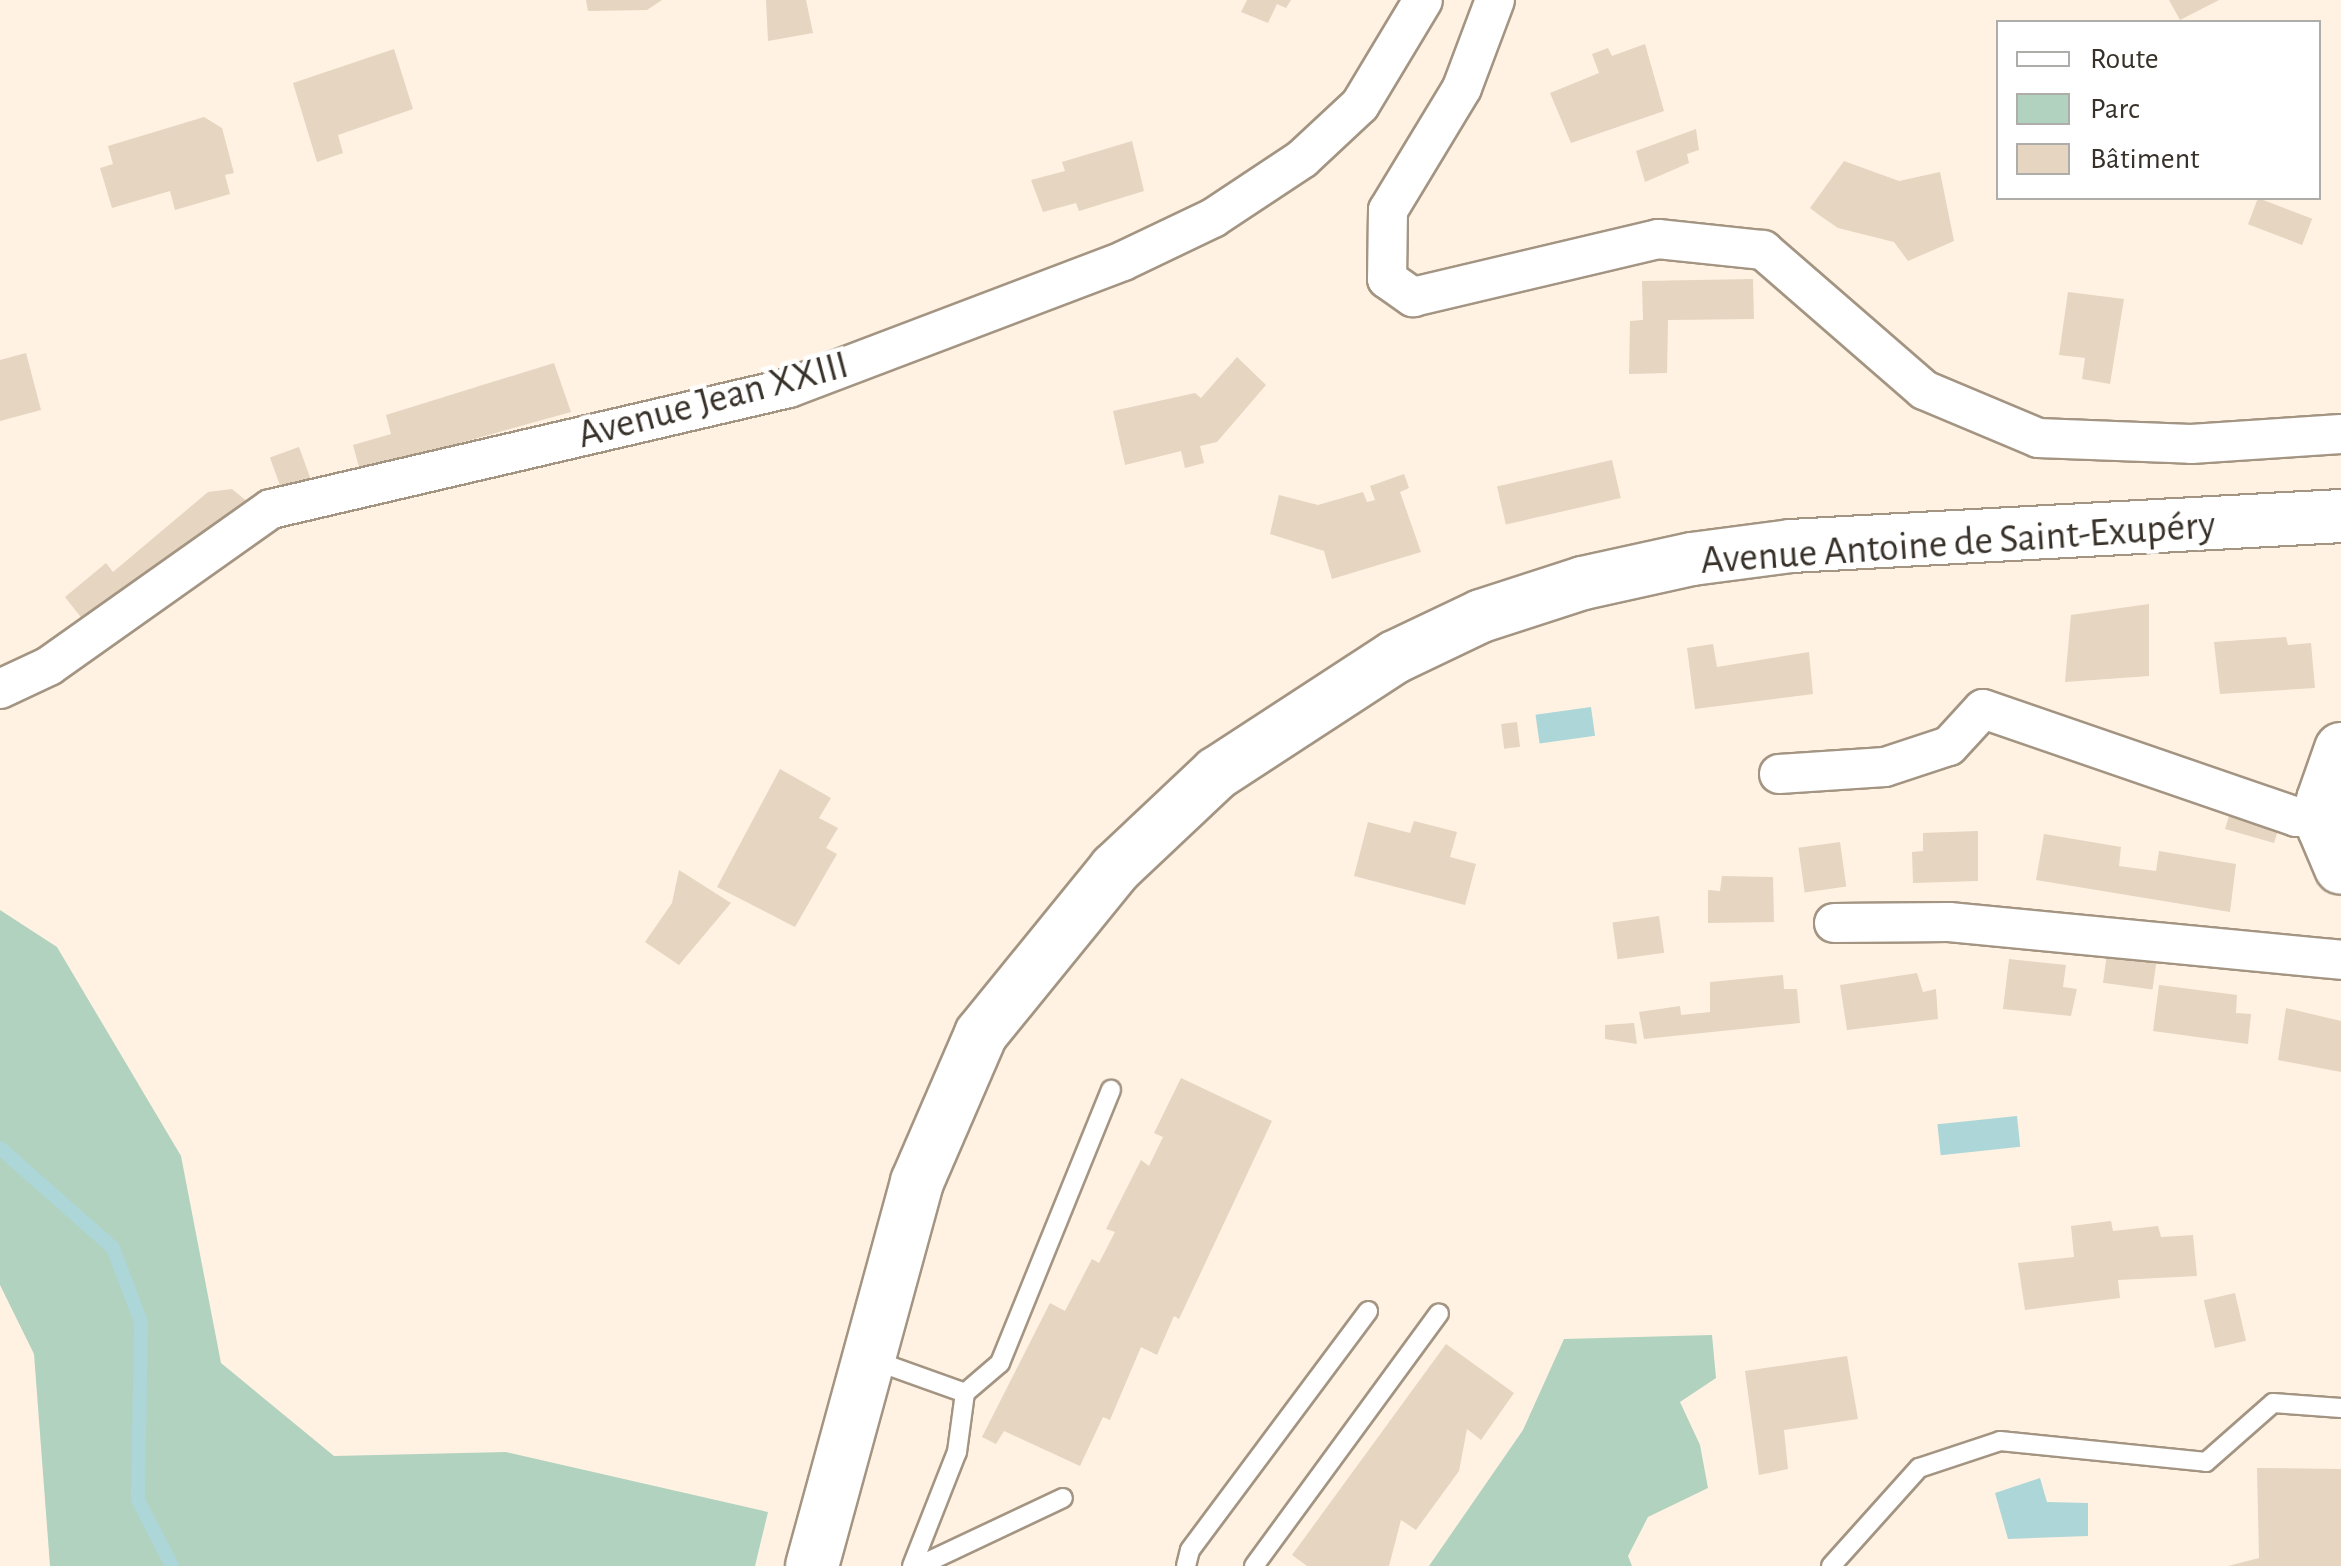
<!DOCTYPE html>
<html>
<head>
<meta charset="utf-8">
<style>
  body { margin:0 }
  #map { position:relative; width:2341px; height:1566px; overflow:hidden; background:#fff2e2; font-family:"Alegreya Sans",sans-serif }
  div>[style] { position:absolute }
  .green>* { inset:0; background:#b1d2bf }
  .water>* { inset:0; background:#acd6d8; transform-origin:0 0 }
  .stream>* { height:14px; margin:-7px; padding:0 7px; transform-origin:7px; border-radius:7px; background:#acd6d8 }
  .building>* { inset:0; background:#e5d5c1; transform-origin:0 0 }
  .roads { filter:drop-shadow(2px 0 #a49583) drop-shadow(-2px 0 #a49583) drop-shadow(0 2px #a49583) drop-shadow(0 -2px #a49583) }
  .lane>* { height:18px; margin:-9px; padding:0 9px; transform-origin:9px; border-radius:9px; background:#fff }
  .street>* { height:38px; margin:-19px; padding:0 19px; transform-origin:19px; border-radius:19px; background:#fff }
  .secondary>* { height:52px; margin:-26px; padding:0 26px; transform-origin:26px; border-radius:26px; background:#fff }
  span { translate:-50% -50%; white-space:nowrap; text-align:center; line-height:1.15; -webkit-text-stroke:9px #fff; paint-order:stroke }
  .street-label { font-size:40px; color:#373129 }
  .legend { position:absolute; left:1996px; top:20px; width:325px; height:180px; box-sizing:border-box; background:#fff; border:2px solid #afada9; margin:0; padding:12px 18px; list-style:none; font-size:30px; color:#373129 }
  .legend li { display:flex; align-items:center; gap:20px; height:50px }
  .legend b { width:50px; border:2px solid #afada9 }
</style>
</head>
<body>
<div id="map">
  <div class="green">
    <div style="clip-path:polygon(0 910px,57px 947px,181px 1156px,221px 1363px,334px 1456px,506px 1452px,768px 1512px,755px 1566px,50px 1566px,34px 1354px,0 1285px)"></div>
    <div style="clip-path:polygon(1712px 1335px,1716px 1378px,1680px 1402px,1700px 1445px,1708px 1488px,1648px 1517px,1628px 1556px,1632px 1566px,1429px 1566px,1523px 1430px,1564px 1339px)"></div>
  </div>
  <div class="water">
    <div style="left:1591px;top:707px;width:29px;height:56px;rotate:82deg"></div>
    <div style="left:2017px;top:1116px;width:31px;height:80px;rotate:84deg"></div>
    <div style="clip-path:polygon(2040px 1478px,2047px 1502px,2088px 1503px,2088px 1536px,2008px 1539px,1995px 1493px)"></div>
  </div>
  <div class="stream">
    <div style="left:0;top:1148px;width:151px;rotate:41.5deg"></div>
    <div style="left:113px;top:1248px;width:79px;rotate:69.3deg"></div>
    <div style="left:141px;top:1322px;width:178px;rotate:91deg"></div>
    <div style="left:138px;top:1500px;width:74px;rotate:62.7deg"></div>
  </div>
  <div class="building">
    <div style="clip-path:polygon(586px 0,662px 0,647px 10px,588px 11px)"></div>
    <div style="clip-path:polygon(766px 0,806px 0,813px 33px,768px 41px)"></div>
    <div style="clip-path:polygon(1247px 0,1291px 0,1286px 8px,1277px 4px,1268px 23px,1241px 12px)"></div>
    <div style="clip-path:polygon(2169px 0,2219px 0,2180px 20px)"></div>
    <div style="clip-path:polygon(1645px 44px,1664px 111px,1571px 143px,1550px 93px,1599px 73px,1592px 54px,1608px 48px,1612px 56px)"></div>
    <div style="clip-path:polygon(394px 49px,413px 109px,338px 135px,343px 153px,317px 162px,293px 83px)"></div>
    <div style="clip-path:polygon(204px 117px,222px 128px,234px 173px,225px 175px,230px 194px,175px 210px,170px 191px,112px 208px,100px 168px,113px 164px,108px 146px)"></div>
    <div style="clip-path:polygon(1696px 129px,1699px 150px,1687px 154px,1689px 163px,1645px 182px,1636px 151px)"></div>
    <div style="clip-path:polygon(1132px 141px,1144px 191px,1079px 211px,1076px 203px,1043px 212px,1031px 180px,1065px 171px,1062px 162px)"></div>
    <div style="clip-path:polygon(1844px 161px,1899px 181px,1940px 172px,1954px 241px,1908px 261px,1894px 242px,1838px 228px,1819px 215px,1810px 208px)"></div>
    <div style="left:2258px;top:198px;width:58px;height:28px;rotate:21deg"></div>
    <div style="clip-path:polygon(1753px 279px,1754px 319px,1668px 320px,1667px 373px,1629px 374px,1630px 321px,1643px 320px,1642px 281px)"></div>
    <div style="clip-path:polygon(2068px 292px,2124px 299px,2110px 384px,2082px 379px,2085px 358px,2059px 355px)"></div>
    <div style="clip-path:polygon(26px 353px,41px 410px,0 421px,0 360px)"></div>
    <div style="clip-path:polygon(1237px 357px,1266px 385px,1217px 442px,1200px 446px,1204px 463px,1185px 468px,1181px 451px,1125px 465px,1113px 411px,1195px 393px,1201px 398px)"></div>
    <div style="clip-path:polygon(554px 363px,571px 412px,360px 471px,353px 445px,391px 434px,386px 415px)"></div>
    <div style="left:299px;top:447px;width:38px;height:31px;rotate:70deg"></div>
    <div style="left:1612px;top:460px;width:39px;height:118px;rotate:77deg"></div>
    <div style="clip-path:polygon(1404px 474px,1409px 488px,1400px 492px,1421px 552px,1332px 579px,1324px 551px,1270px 534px,1279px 495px,1318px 505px,1363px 492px,1367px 502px,1375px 500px,1370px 486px)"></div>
    <div style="clip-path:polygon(232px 489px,249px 503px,87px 625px,65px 597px,106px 563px,113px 572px,208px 492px)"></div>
    <div style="clip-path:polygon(2149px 604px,2149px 676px,2065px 682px,2071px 615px)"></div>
    <div style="clip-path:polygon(2286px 637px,2288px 645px,2311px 643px,2315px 688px,2220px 694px,2214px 642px)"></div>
    <div style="clip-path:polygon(1713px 644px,1717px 667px,1809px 652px,1813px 694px,1695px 709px,1687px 648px)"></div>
    <div style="left:1517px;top:722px;width:25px;height:16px;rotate:83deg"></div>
    <div style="clip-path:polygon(780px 769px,831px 798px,819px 818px,838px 828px,826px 848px,837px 854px,795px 927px,717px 887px)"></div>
    <div style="left:2232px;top:805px;width:51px;height:25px;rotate:16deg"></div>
    <div style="clip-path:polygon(1414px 821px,1457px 832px,1450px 857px,1476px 864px,1465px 905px,1354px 876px,1368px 822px,1410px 833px)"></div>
    <div style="clip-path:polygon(1978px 831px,1978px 881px,1913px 883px,1912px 852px,1923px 851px,1923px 833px)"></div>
    <div style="clip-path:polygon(2044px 834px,2121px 847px,2119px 866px,2156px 871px,2159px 851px,2236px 864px,2230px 912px,2036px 880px)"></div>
    <div style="left:1840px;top:842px;width:45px;height:42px;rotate:82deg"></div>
    <div style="clip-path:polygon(679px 870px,731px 903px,679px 965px,645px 942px,672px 903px)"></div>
    <div style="clip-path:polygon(1722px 876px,1773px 877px,1774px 922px,1708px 923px,1708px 890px,1720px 891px)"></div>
    <div style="left:1659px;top:916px;width:37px;height:47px;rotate:82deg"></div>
    <div style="left:2108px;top:947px;width:50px;height:36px;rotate:8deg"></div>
    <div style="clip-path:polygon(2009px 959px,2066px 965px,2063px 987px,2077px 989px,2071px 1016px,2003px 1009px)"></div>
    <div style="clip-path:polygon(1917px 973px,1923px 992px,1936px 989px,1938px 1019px,1847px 1030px,1840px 985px)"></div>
    <div style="clip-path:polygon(1783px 975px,1784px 989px,1797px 989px,1800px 1023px,1644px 1039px,1639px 1012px,1680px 1006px,1681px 1015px,1710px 1012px,1710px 982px)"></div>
    <div style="clip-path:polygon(2159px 985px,2237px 995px,2236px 1013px,2251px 1014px,2248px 1044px,2153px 1031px)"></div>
    <div style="clip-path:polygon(2286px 1008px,2341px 1021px,2341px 1072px,2278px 1060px)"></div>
    <div style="clip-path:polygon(1634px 1023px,1637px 1044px,1605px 1039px,1605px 1025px)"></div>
    <div style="clip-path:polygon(1181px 1078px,1272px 1121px,1179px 1319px,1174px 1316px,1157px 1355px,1141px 1347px,1110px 1420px,1103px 1417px,1080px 1466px,1004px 1431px,996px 1444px,982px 1437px,1050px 1303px,1065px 1311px,1092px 1259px,1099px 1263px,1115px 1232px,1106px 1229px,1141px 1160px,1149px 1166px,1163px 1137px,1154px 1133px)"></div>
    <div style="clip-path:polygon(2111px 1221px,2113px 1231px,2158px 1226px,2161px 1237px,2193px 1235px,2197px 1276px,2118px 1280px,2120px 1298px,2025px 1310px,2018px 1263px,2074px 1257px,2071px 1226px)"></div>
    <div style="left:2235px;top:1293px;width:49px;height:32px;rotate:77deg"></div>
    <div style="clip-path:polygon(1446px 1344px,1514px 1393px,1481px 1440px,1467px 1429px,1459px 1471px,1416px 1530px,1401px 1520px,1389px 1566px,1307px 1566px,1292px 1555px)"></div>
    <div style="clip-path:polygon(1847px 1356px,1858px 1419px,1784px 1430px,1788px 1469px,1759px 1475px,1745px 1371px)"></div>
    <div style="clip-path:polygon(2257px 1468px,2341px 1469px,2341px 1566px,2228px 1566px,2259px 1558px)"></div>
  </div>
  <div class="roads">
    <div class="lane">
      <div style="left:873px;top:1360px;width:98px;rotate:19.7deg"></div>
      <div style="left:965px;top:1393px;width:46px;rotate:-40.6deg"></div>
      <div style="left:1000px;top:1363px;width:295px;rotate:-67.9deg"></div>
      <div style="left:912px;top:1566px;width:123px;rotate:-68.5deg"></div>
      <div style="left:957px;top:1452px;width:60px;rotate:-82.3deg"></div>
      <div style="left:919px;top:1566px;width:159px;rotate:-25.3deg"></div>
      <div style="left:1186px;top:1566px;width:16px;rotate:-76deg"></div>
      <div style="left:1190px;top:1550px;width:298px;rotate:-53.3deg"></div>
      <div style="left:1254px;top:1566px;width:313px;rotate:-53.8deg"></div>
      <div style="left:1831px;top:1566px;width:132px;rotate:-48.1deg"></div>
      <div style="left:1919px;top:1468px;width:85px;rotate:-18.4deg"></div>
      <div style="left:2000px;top:1441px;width:207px;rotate:5.8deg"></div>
      <div style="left:2206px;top:1462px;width:89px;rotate:-41.4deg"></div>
      <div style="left:2273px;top:1403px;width:68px;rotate:4.2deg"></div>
    </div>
    <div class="street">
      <div style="left:1495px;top:0;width:94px;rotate:110.6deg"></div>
      <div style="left:1462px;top:88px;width:143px;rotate:121.2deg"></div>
      <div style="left:1388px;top:210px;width:69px;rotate:90.8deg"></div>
      <div style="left:1387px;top:279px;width:32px;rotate:35deg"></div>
      <div style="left:1413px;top:297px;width:252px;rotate:-13.3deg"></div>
      <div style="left:1658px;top:239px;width:106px;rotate:6deg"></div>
      <div style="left:1763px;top:250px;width:213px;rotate:41deg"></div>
      <div style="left:1924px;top:390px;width:124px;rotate:22.8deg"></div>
      <div style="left:2038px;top:438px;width:153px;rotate:2.2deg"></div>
      <div style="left:2191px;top:444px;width:150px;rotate:-3.8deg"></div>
      <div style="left:0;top:689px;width:54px;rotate:-25.1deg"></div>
      <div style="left:49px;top:666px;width:272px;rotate:-35.3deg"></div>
      <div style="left:271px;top:509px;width:532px;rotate:-13.15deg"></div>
      <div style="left:789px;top:388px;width:357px;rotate:-20.8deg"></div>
      <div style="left:1123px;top:261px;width:100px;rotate:-25.5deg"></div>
      <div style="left:1213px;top:218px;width:107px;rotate:-33.5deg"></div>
      <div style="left:1302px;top:159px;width:79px;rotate:-43deg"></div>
      <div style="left:1360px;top:105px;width:122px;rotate:-59deg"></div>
      <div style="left:1779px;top:774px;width:106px;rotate:-3.8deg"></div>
      <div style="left:1885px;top:767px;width:67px;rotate:-18.2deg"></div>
      <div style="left:1949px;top:746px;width:50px;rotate:-47.4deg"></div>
      <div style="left:1983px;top:709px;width:331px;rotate:19deg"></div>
      <div style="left:2296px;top:817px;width:28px;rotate:-4deg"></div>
      <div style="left:1834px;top:923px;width:115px;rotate:-0.5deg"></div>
      <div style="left:1949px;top:922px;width:394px;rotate:5.5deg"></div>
    </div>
    <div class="secondary">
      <div style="left:2341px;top:749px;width:54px;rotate:109.4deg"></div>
      <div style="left:2323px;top:800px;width:28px;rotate:88deg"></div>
      <div style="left:2324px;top:828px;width:43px;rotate:67deg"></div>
      <div style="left:812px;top:1566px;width:398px;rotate:-74.7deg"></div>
      <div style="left:917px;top:1182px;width:161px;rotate:-66.6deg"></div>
      <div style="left:981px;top:1034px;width:213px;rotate:-50.9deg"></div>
      <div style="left:1115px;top:869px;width:140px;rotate:-43.3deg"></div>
      <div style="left:1217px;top:773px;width:212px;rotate:-33.1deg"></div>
      <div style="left:1395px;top:657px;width:95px;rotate:-25.5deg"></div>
      <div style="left:1481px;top:616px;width:107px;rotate:-17.9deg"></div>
      <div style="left:1583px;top:583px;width:112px;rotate:-12.4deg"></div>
      <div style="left:1692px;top:559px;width:100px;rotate:-7.5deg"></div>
      <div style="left:1791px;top:546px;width:551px;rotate:-3.12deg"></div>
    </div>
  </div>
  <div class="street-label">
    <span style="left:713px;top:400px;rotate:-15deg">Avenue Jean XXIII</span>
    <span style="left:1958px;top:543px;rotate:-4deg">Avenue Antoine de Saint-Exupéry</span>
  </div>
  <ul class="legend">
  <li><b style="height:12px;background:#fff"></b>Route</li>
  <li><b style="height:28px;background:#b1d2bf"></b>Parc</li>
  <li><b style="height:28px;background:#e5d5c1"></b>Bâtiment</li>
  </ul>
</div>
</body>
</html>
